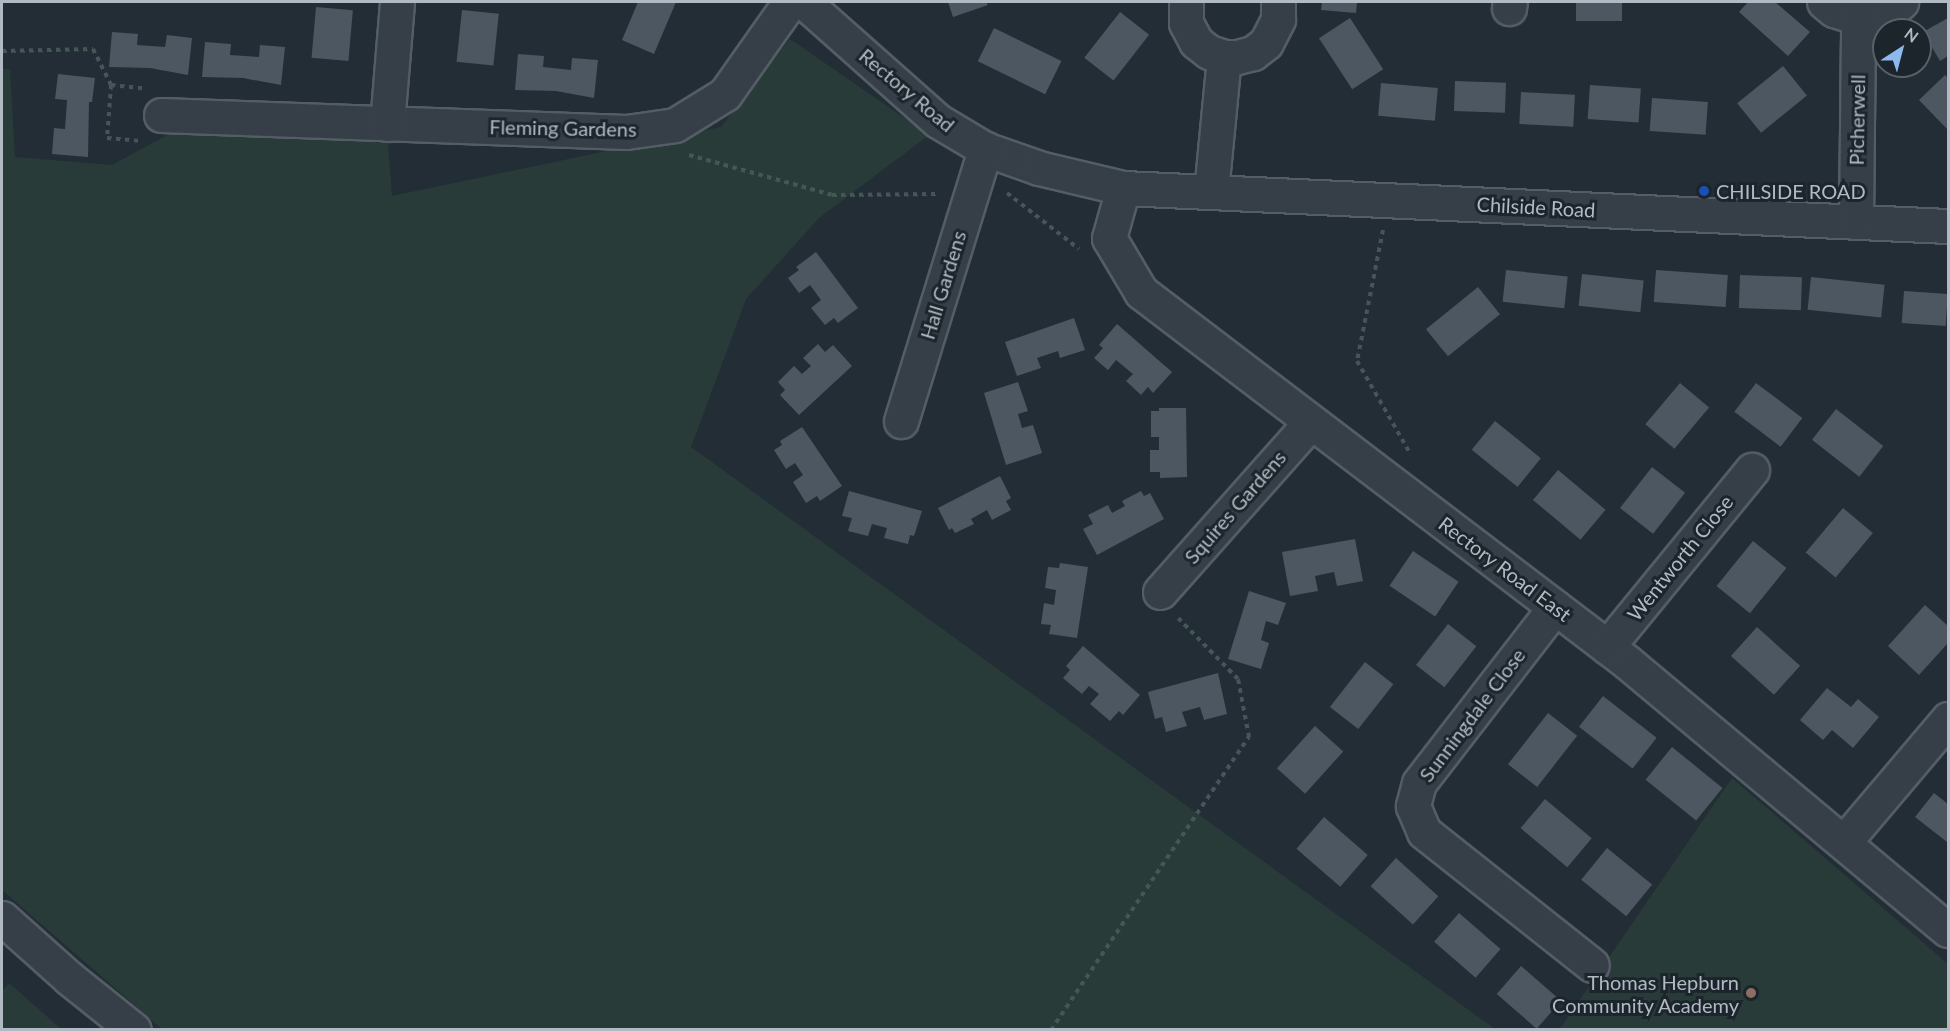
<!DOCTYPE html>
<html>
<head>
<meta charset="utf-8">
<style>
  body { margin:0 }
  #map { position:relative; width:1950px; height:1031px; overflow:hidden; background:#232d36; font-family:Lato,sans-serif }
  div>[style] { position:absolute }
  .green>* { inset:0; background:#283b39 }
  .building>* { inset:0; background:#4c5762; transform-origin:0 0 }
  .path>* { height:4px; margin-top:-2px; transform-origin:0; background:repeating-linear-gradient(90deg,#455657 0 4.5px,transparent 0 9px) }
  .roads { filter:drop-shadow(2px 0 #545d65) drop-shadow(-2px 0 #545d65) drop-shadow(0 2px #545d65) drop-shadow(0 -2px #545d65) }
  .minor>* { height:33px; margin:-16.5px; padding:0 16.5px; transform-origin:16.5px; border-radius:16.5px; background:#363f47 }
  .tertiary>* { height:33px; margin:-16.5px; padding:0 16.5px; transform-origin:16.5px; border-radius:16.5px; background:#363f47 }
  .dots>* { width:16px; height:16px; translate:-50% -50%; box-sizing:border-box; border:3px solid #1c242c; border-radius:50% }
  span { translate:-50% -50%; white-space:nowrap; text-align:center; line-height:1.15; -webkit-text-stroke:6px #1c242c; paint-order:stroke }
  .street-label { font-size:20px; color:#b1bac3 }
  .poi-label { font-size:20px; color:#b1bac3 }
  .left { translate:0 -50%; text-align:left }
  .right { translate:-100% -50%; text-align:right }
  .frame { position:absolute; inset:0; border:3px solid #b1bac3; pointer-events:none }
  .north { position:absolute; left:1872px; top:18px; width:60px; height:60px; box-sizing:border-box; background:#1c242c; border:2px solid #586068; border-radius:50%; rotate:36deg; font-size:16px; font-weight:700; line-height:24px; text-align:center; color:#b1bac3 }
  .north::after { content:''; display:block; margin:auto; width:21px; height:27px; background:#8dbaec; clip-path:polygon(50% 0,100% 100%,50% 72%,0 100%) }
</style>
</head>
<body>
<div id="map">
  <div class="green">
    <div style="clip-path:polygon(790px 39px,929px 135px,819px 218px,746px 299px,691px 447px,1495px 1029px,162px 1029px,2px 890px,2px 69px,10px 69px,15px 157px,112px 165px,175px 131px,388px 142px,392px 196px,721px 127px)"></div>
    <div style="clip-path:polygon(1732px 778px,1948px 964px,1948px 1029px,1559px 1030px)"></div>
    <div style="clip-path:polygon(9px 983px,61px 1029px,2px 1029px,2px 991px)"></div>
  </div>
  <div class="building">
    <div style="clip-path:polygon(638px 2px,676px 2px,654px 54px,622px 40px)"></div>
    <div style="clip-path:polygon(948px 2px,986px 2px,988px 5px,953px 17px)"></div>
    <div style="clip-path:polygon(1322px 2px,1357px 2px,1356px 13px,1321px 10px)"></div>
    <div style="left:1576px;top:2px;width:46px;height:19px"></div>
    <div style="clip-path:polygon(1748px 2px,1775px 2px,1810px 32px,1788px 56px,1739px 12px)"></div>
    <div style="left:316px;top:7px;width:37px;height:51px;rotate:5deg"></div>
    <div style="left:462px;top:10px;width:37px;height:52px;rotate:6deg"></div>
    <div style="left:1120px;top:12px;width:37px;height:58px;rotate:38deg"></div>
    <div style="left:1350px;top:18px;width:61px;height:37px;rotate:57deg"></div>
    <div style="clip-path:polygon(1948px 18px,1948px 56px,1940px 61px,1923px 32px)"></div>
    <div style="left:994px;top:28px;width:75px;height:37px;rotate:26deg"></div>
    <div style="clip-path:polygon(112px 32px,138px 34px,137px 45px,165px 47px,167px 35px,192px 38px,188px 75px,150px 68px,109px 67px)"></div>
    <div style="clip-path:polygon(205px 42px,231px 44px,230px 55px,259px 57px,260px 45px,285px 47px,281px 85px,243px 78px,202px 77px)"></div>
    <div style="clip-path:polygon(518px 54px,544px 56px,543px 67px,571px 70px,572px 58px,598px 60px,594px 98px,556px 91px,515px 90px)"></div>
    <div style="left:1783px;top:66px;width:38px;height:59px;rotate:51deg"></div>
    <div style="clip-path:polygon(58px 74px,95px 78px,92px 102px,89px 102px,88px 157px,52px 154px,54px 128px,65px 129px,67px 100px,55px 99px)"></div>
    <div style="clip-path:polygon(1945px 75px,1948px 78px,1948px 130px,1919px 100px)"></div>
    <div style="left:1455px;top:81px;width:51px;height:30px;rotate:2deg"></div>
    <div style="left:1381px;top:83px;width:57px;height:33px;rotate:5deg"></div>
    <div style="left:1590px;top:85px;width:51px;height:34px;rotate:4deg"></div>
    <div style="left:1521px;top:92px;width:54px;height:32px;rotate:3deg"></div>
    <div style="left:1652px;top:98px;width:56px;height:33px;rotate:4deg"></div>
    <div style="clip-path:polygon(816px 252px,858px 308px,838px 323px,834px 318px,825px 325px,811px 308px,821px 300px,810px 285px,799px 293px,788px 278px,799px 270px,796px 267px)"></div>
    <div style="left:1506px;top:270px;width:62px;height:32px;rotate:6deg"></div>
    <div style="left:1656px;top:270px;width:72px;height:32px;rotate:4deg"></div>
    <div style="left:1582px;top:274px;width:62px;height:32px;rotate:6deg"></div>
    <div style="left:1740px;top:275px;width:62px;height:33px;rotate:2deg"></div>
    <div style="left:1811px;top:277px;width:74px;height:33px;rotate:6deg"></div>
    <div style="left:1478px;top:287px;width:35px;height:67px;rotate:51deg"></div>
    <div style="left:1904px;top:291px;width:44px;height:32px;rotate:4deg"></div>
    <div style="clip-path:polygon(1074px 318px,1085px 350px,1060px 358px,1058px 351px,1037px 358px,1041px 368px,1017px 376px,1005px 342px)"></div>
    <div style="clip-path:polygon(1117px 324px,1172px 372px,1153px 393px,1148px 387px,1141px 395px,1126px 381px,1133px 374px,1116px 360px,1108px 370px,1094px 358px,1103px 348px,1099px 345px)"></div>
    <div style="clip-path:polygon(818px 344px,825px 352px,833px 345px,852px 366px,799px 415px,780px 395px,785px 390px,778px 382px,794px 366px,802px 374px,811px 366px,803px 358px)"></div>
    <div style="clip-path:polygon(1018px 382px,1028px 411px,1018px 414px,1022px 428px,1033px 425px,1042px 453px,1006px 465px,984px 393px)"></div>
    <div style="left:1680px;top:383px;width:38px;height:54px;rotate:40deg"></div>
    <div style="left:1756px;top:383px;width:58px;height:36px;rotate:37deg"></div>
    <div style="clip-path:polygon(1159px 408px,1186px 408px,1187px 477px,1160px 478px,1160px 472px,1150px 472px,1150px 450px,1159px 450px,1159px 437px,1151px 437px,1151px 411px,1159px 411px)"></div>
    <div style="left:1836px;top:409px;width:60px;height:39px;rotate:38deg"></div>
    <div style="left:1495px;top:421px;width:59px;height:37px;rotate:39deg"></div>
    <div style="clip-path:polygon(802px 427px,842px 486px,820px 501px,817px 496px,806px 503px,793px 482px,803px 475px,795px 463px,786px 469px,774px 450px,782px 445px,780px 441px)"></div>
    <div style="left:1652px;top:467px;width:42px;height:52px;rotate:38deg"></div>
    <div style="left:1558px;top:470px;width:62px;height:39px;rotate:40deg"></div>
    <div style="clip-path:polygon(1000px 476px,1011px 498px,1006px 501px,1011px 510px,992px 520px,987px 510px,971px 519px,974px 524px,955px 533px,952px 528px,949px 530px,938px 508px)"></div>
    <div style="clip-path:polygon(849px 491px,922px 511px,914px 536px,910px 535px,908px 544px,884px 538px,887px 528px,872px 524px,868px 536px,848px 531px,852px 518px,842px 516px)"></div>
    <div style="clip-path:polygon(1141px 491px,1144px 496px,1150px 493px,1164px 519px,1097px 555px,1083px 529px,1093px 524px,1088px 515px,1108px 505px,1112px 513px,1125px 506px,1122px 501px)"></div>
    <div style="left:1843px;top:508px;width:39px;height:58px;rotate:40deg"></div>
    <div style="clip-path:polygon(1355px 539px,1363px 581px,1337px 586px,1334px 572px,1315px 576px,1318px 591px,1290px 596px,1282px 552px)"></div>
    <div style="left:1753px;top:541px;width:43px;height:58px;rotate:39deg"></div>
    <div style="left:1413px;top:551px;width:55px;height:42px;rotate:34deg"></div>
    <div style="clip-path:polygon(1060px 563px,1088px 567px,1077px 638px,1049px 634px,1051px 625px,1041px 624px,1044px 603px,1054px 605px,1056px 590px,1045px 588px,1048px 567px,1059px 568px)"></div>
    <div style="clip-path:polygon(1249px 591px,1286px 603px,1278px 625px,1266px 621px,1261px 640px,1269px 643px,1261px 669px,1228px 659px)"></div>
    <div style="clip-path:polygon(1925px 605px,1948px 626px,1948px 643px,1919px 675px,1888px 646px)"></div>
    <div style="left:1448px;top:624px;width:36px;height:52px;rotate:38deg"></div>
    <div style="left:1757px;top:627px;width:58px;height:39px;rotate:42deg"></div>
    <div style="clip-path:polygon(1083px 646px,1140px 695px,1123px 715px,1119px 711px,1110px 721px,1090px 704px,1099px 694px,1089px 686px,1082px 694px,1063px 678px,1070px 670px,1066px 666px)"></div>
    <div style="left:1365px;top:662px;width:36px;height:57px;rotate:38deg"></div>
    <div style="clip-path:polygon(1218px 673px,1227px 714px,1204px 720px,1200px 707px,1182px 712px,1187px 726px,1166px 732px,1162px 717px,1155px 719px,1148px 692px)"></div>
    <div style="clip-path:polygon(1827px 688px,1851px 707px,1858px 699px,1879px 717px,1853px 748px,1832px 730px,1823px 740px,1800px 720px)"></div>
    <div style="left:1603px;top:696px;width:68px;height:39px;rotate:38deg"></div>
    <div style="left:1548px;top:713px;width:37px;height:65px;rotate:38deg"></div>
    <div style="left:1315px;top:726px;width:38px;height:57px;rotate:42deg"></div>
    <div style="left:1672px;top:747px;width:65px;height:42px;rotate:39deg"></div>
    <div style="clip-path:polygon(1934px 793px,1948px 804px,1947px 842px,1915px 817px)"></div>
    <div style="left:1545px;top:799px;width:61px;height:38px;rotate:40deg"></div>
    <div style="left:1324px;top:817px;width:58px;height:42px;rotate:41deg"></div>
    <div style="left:1607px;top:848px;width:58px;height:41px;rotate:39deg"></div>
    <div style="left:1396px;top:858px;width:57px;height:38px;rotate:42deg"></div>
    <div style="left:1459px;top:913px;width:55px;height:38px;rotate:41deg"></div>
    <div style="left:1521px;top:966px;width:53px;height:37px;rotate:41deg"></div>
  </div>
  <div class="path">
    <div style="left:2px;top:51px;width:91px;rotate:-1.3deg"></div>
    <div style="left:93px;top:49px;width:40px;rotate:63.4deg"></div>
    <div style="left:111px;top:85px;width:53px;rotate:94.3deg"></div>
    <div style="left:107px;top:138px;width:33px;rotate:5deg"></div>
    <div style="left:111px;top:85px;width:31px;rotate:6deg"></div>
    <div style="left:689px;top:155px;width:148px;rotate:15.6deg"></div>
    <div style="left:832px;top:195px;width:105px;rotate:-0.5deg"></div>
    <div style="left:1007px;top:193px;width:91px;rotate:37.9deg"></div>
    <div style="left:1383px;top:230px;width:134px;rotate:101.2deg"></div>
    <div style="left:1357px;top:361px;width:108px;rotate:60.1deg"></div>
    <div style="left:1051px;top:1030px;width:354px;rotate:-56deg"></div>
    <div style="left:1249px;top:737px;width:59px;rotate:-100.7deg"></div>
    <div style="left:1238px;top:679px;width:86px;rotate:-134.5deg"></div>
  </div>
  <div class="roads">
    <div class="minor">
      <div style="left:804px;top:2px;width:179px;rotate:41.6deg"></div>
      <div style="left:938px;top:121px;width:55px;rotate:30.8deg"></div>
      <div style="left:985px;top:149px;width:57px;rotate:19.4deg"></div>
      <div style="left:1039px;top:168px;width:86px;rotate:13.4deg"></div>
      <div style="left:1123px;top:188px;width:826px;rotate:2.64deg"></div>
      <div style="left:1186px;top:2px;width:21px;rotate:90deg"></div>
      <div style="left:1186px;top:23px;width:21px;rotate:62deg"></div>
      <div style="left:1196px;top:42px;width:16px;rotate:38deg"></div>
      <div style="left:1209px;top:52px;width:16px;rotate:18deg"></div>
      <div style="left:1224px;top:57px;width:13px"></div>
      <div style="left:1237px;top:57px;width:16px;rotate:-14deg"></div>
      <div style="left:1253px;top:53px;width:16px;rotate:-38deg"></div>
      <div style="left:1266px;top:43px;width:27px;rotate:-63deg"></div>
      <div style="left:1278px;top:19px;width:17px;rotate:-90deg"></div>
      <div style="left:1824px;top:2px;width:13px;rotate:39deg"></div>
      <div style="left:1834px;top:10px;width:25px;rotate:18deg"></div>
      <div style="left:1858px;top:18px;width:19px;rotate:-3deg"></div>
      <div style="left:1877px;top:17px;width:18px;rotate:-27deg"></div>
      <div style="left:1893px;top:9px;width:11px;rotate:-41deg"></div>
      <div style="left:1509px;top:8px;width:6px;rotate:-81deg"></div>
      <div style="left:161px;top:115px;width:465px;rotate:2.1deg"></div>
      <div style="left:626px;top:132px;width:49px;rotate:-8.1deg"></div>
      <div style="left:675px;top:125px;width:59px;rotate:-31.8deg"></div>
      <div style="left:725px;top:94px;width:113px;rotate:-54.8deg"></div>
      <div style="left:387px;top:124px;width:122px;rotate:-85.3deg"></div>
      <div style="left:1123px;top:188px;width:52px;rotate:105.6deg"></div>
      <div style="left:1109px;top:238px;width:63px;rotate:59.3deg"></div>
      <div style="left:1141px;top:292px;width:611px;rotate:37.28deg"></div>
      <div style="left:1627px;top:662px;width:418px;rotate:39.9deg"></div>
      <div style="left:1211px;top:192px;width:136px;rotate:-84.5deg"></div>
      <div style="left:1856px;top:222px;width:204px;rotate:-89.4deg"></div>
      <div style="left:901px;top:421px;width:285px;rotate:-72.8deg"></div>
      <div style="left:1160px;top:592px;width:226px;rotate:-48.4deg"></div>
      <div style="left:1555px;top:607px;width:222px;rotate:127.7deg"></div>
      <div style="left:1419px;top:783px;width:24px;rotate:105deg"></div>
      <div style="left:1413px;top:806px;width:28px;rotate:67deg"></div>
      <div style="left:1424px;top:832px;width:214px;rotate:38.4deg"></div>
      <div style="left:1607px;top:647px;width:229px;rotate:-50.7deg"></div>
      <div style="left:1844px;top:842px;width:161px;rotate:-49.8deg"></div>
    </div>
    <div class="tertiary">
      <div style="left:2px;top:918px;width:90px;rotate:41.8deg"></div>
      <div style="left:69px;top:978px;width:83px;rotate:38.7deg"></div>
    </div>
  </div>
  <div class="dots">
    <div style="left:1704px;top:191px;background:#1a4fb4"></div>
    <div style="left:1751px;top:993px;background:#8d6e63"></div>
  </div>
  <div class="street-label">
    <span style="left:907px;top:90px;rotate:40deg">Rectory Road</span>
    <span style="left:1857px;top:120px;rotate:-89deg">Picherwell</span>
    <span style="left:563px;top:128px;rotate:1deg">Fleming Gardens</span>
    <span style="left:1536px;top:207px;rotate:3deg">Chilside Road</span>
    <span style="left:943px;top:285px;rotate:-73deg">Hall Gardens</span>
    <span style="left:1235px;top:507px;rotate:-49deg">Squires Gardens</span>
    <span style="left:1680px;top:558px;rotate:-51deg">Wentworth Close</span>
    <span style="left:1505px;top:569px;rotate:37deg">Rectory Road East</span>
    <span style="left:1472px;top:715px;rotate:-53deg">Sunningdale Close</span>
  </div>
  <div class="poi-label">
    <span class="left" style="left:1716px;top:191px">CHILSIDE ROAD</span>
    <span class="right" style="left:1739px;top:994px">Thomas Hepburn<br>Community Academy</span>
  </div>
  <div class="frame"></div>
  <div class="north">N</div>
</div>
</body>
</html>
